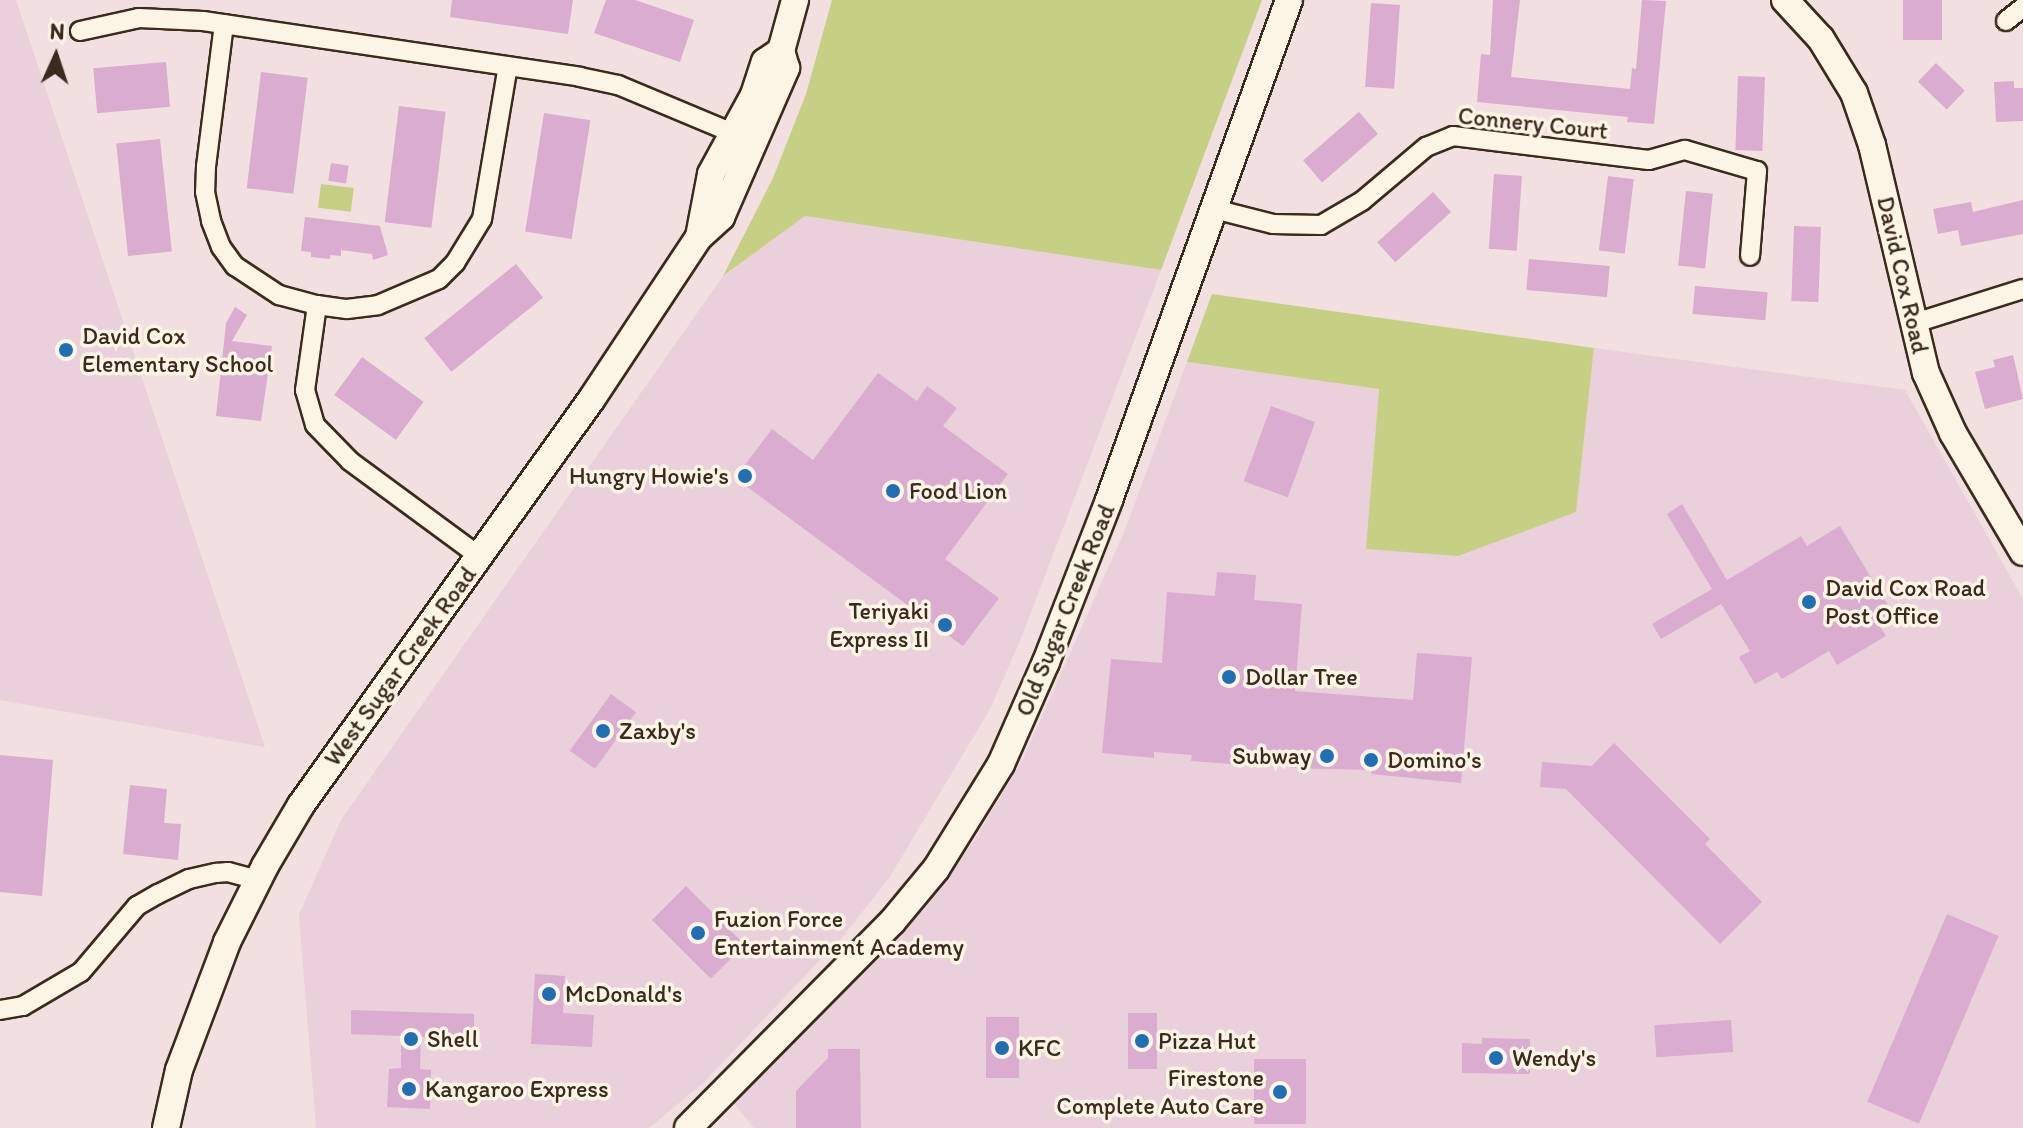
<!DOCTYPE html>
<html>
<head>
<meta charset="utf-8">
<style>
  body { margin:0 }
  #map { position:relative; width:2023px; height:1128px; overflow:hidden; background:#f2dfdf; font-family:Itim,sans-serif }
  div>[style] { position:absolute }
  .built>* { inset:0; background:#ead0da }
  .green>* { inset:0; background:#c6d084; transform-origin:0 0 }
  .building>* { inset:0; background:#d9acd0; transform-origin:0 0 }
  .roads { filter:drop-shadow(2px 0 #3b2a1e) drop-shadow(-2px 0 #3b2a1e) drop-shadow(0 2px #3b2a1e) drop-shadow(0 -2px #3b2a1e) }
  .street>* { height:18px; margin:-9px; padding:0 9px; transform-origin:9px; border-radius:9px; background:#fcf5e5 }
  .secondary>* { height:26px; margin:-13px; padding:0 13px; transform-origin:13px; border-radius:13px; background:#fcf5e5 }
  .dots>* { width:22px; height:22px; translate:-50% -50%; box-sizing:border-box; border:4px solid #fcf5e5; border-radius:50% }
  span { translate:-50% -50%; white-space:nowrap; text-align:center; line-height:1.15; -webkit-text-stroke:7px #fcf5e5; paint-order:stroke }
  .street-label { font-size:24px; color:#3b2a1e }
  .poi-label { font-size:24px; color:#3b2a1e }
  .left { translate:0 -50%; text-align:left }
  .right { translate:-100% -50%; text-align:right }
  .north { position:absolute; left:16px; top:16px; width:80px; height:80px; -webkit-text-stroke:6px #fcf5e5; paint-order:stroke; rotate:3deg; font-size:22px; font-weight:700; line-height:32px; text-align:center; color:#3b2a1e }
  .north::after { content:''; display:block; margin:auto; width:28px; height:36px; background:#3b2a1e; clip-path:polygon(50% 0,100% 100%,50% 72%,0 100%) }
</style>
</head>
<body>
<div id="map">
  <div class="built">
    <div style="clip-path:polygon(0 0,16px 0,265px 747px,0 700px)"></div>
    <div style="clip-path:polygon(805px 216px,1161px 270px,1022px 636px,990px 709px,889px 878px,844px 935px,702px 1084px,649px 1128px,316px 1128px,299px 915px,341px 820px,723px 276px)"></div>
    <div style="clip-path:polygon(1594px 348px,1905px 390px,2023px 599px,2023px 1128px,754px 1128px,734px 1104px,915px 907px,922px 912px,975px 839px,1022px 761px,1125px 530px,1187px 362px,1379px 389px,1367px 548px,1576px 511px)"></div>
  </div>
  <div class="green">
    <div style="clip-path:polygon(832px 0,1262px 0,1161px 270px,805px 216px,723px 276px,773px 178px,806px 94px)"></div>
    <div style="left:321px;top:184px;width:33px;height:24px;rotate:7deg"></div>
    <div style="clip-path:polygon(1212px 294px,1594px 348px,1576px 512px,1458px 556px,1366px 549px,1379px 389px,1187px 362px)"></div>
  </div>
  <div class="building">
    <div style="clip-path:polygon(452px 0,573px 0,568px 34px,450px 17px)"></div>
    <div style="clip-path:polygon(606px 0,635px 0,694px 20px,680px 62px,594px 33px)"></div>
    <div style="clip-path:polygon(1493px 0,1520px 0,1511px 77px,1630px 89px,1632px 68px,1636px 69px,1642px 0,1666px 1px,1654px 124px,1627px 122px,1628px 117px,1477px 102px,1481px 54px,1490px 55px)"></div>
    <div style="left:1903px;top:0;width:39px;height:40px"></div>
    <div style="left:1371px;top:3px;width:29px;height:84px;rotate:4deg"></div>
    <div style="left:166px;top:62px;width:45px;height:73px;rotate:85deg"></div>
    <div style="left:1936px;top:63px;width:40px;height:26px;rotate:44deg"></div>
    <div style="left:261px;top:72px;width:47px;height:117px;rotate:7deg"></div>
    <div style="left:1738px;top:76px;width:27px;height:74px;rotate:2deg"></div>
    <div style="clip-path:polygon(2014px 81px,2014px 88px,2023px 88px,2023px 121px,1996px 122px,1994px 82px)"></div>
    <div style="left:399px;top:106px;width:47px;height:117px;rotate:7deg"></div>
    <div style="left:1359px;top:112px;width:29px;height:74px;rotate:49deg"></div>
    <div style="left:544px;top:113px;width:47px;height:120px;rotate:9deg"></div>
    <div style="left:160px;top:139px;width:113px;height:44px;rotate:84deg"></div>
    <div style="left:331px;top:163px;width:18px;height:18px;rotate:9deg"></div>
    <div style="left:1494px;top:174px;width:28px;height:75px;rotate:4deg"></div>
    <div style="left:1608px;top:176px;width:26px;height:75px;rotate:7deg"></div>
    <div style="left:1686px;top:191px;width:27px;height:75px;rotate:6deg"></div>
    <div style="left:1433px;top:192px;width:27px;height:75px;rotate:48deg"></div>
    <div style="clip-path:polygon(2023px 200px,2023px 234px,1961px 246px,1958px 230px,1938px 234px,1933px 209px,1971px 202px,1973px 212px)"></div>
    <div style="clip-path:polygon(305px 217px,380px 226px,388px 255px,373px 260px,372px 254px,341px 250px,341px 256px,330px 255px,330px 259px,311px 257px,311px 252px,301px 251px)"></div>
    <div style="left:1794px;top:226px;width:27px;height:75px;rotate:2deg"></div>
    <div style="left:1529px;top:259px;width:81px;height:31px;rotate:5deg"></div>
    <div style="left:516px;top:264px;width:43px;height:118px;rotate:51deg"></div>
    <div style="left:1695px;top:286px;width:73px;height:28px;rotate:5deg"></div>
    <div style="clip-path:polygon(235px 307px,247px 315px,232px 341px,272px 346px,261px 421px,216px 416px,226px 323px)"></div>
    <div style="clip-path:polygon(2013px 355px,2023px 399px,1985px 409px,1975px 372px,1995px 367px,1993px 360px)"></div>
    <div style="left:362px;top:357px;width:76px;height:47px;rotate:36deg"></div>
    <div style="clip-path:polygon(878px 373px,917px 401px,927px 386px,957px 408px,943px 426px,1008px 474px,945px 559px,999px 598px,963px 646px,735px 478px,772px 429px,813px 460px)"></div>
    <div style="left:1271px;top:406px;width:47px;height:80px;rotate:20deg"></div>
    <div style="clip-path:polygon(1682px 504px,1727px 580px,1801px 536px,1807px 546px,1840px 526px,1896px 619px,1872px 614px,1886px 636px,1837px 665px,1829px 651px,1782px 679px,1777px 672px,1755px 684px,1739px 657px,1750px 651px,1721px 604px,1661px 639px,1652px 624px,1712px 589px,1667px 514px)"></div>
    <div style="clip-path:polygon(1217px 572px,1256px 575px,1254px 600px,1302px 604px,1295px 691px,1413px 700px,1417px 653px,1472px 657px,1461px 783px,1371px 774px,1372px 770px,1290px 768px,1290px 763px,1258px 761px,1258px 766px,1191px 761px,1192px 755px,1154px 752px,1154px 758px,1102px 753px,1111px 659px,1162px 663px,1167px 592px,1215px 596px)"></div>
    <div style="left:611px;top:694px;width:31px;height:70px;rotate:36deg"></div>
    <div style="clip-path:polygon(1614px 743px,1710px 839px,1705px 844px,1762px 902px,1720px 944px,1566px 789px,1540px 787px,1542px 762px,1592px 766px)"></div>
    <div style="clip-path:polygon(0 755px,53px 760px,42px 896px,0 892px)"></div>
    <div style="clip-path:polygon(130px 785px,167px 789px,164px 823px,181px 824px,178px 860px,123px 854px)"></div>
    <div style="left:686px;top:886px;width:83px;height:48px;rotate:45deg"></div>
    <div style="left:1947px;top:914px;width:56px;height:204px;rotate:23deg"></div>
    <div style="clip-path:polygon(535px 974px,565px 976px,563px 1013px,594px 1015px,592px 1047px,531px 1044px)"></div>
    <div style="clip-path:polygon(351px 1010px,474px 1014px,474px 1040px,421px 1037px,420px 1069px,431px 1070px,430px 1109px,387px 1107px,389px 1069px,401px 1068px,401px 1036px,351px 1034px)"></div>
    <div style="left:1128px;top:1013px;width:29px;height:56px"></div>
    <div style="left:986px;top:1017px;width:33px;height:61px"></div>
    <div style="left:1731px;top:1020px;width:32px;height:77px;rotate:86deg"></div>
    <div style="clip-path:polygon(1482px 1038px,1530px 1039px,1530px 1074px,1462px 1073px,1462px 1043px,1482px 1044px)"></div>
    <div style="clip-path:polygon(828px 1049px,860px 1049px,861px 1128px,796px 1128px,796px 1091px,828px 1058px)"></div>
    <div style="left:1306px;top:1059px;width:65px;height:52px;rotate:90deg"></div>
  </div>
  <div class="roads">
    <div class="street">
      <div style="left:2006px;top:21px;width:22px;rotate:-39deg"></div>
      <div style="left:224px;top:24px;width:143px;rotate:97.2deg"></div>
      <div style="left:206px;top:166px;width:26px;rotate:92deg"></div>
      <div style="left:205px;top:192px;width:30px;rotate:78deg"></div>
      <div style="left:211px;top:221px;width:28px;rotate:69deg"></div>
      <div style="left:221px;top:247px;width:24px;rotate:54deg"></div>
      <div style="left:235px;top:266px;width:53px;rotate:33.4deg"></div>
      <div style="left:279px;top:295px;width:39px;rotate:15deg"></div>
      <div style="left:317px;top:305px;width:30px;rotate:8deg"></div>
      <div style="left:347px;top:309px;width:31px;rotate:-7deg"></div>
      <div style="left:378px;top:305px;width:66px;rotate:-23.1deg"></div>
      <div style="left:439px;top:279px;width:23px;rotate:-45deg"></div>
      <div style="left:455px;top:263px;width:52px;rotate:-58.5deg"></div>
      <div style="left:482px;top:219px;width:155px;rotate:-80.4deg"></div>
      <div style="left:80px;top:31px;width:60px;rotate:-12.4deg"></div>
      <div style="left:139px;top:18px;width:64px;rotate:2.7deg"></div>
      <div style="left:203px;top:21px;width:381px;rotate:8.4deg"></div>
      <div style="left:580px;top:77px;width:39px;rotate:12deg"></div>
      <div style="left:618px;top:85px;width:127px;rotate:22.7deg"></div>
      <div style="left:1214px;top:209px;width:61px;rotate:14.3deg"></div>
      <div style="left:1273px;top:224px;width:48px;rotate:1.2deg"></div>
      <div style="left:1321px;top:225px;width:48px;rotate:-30.3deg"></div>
      <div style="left:1362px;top:201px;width:84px;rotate:-40.2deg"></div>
      <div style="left:1426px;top:147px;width:29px;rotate:-22deg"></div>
      <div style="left:1453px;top:136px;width:197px;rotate:7deg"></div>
      <div style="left:1649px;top:160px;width:37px;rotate:-16deg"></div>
      <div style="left:1685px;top:150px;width:75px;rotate:16.3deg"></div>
      <div style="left:1757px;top:171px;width:85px;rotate:94.7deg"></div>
      <div style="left:317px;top:305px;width:86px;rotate:98deg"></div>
      <div style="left:305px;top:390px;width:36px;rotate:74deg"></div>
      <div style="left:315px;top:425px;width:50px;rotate:45.8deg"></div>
      <div style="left:350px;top:461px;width:160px;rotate:36.4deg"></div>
      <div style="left:1912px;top:324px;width:116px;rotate:-17.5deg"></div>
      <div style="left:0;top:1010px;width:23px;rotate:-10deg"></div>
      <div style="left:23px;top:1006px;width:67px;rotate:-30.4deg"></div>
      <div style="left:81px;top:972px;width:87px;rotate:-49.7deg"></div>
      <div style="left:137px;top:906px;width:24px;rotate:-30deg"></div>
      <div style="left:158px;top:894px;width:34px;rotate:-26deg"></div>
      <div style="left:189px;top:879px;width:28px;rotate:-13deg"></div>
      <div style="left:216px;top:873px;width:12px;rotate:-5deg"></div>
      <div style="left:228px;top:872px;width:31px;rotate:15deg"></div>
    </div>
    <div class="secondary">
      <div style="left:1785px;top:0;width:53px;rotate:47.3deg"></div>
      <div style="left:1821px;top:39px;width:63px;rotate:58.6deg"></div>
      <div style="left:1854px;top:93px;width:55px;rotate:70.9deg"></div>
      <div style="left:1872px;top:145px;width:234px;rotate:76.7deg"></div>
      <div style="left:1926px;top:373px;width:66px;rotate:65.8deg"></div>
      <div style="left:1953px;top:433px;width:138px;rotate:59.5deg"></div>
      <div style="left:699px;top:237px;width:64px;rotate:-79.2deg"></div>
      <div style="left:711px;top:174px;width:90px;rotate:-61.4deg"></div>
      <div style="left:754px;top:95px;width:35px;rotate:-72deg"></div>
      <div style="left:765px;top:62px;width:19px;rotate:-35deg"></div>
      <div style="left:166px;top:1128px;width:59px;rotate:-77.4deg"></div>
      <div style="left:179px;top:1070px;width:137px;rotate:-69.4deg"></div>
      <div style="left:227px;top:942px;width:85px;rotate:-63.4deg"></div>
      <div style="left:265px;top:866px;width:71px;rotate:-59.5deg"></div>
      <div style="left:301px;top:805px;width:498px;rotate:-54.4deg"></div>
      <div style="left:591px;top:400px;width:196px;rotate:-56.5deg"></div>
      <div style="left:699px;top:237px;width:30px;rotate:-42deg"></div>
      <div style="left:721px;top:217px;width:163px;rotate:-66.4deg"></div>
      <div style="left:786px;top:68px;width:18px;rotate:-106deg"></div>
      <div style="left:781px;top:51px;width:53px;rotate:-74.6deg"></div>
      <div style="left:688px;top:1128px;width:290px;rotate:-45.3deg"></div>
      <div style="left:892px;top:922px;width:69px;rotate:-50.3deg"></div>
      <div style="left:936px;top:869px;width:123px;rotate:-58.2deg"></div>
      <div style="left:1001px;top:764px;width:111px;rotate:-66.2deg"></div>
      <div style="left:1046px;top:662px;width:174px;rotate:-68.7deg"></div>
      <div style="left:1109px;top:500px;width:531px;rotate:-70.2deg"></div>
    </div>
  </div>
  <div class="dots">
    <div style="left:66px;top:350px;background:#1f6fb2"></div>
    <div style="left:745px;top:476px;background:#1f6fb2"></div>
    <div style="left:893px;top:491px;background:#1f6fb2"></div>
    <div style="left:1809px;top:602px;background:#1f6fb2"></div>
    <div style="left:945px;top:625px;background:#1f6fb2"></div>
    <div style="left:1229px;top:677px;background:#1f6fb2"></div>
    <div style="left:603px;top:731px;background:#1f6fb2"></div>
    <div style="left:1327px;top:756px;background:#1f6fb2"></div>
    <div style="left:1371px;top:760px;background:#1f6fb2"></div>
    <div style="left:698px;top:933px;background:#1f6fb2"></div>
    <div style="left:549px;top:994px;background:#1f6fb2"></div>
    <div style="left:411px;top:1039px;background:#1f6fb2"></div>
    <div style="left:1142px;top:1041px;background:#1f6fb2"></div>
    <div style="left:1002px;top:1048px;background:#1f6fb2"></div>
    <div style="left:1496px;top:1058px;background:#1f6fb2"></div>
    <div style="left:409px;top:1089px;background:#1f6fb2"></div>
    <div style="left:1280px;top:1092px;background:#1f6fb2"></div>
  </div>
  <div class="street-label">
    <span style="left:1533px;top:123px;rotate:6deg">Connery Court</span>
    <span style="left:1903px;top:275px;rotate:77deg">David Cox Road</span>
    <span style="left:1065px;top:610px;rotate:-68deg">Old Sugar Creek Road</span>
    <span style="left:400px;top:666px;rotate:-54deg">West Sugar Creek Road</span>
  </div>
  <div class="poi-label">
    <span class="left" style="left:82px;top:350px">David Cox<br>Elementary School</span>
    <span class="right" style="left:729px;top:476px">Hungry Howie's</span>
    <span class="left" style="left:909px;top:491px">Food Lion</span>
    <span class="left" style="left:1825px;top:602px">David Cox Road<br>Post Office</span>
    <span class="right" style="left:929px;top:625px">Teriyaki<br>Express II</span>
    <span class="left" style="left:1245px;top:677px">Dollar Tree</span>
    <span class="left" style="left:619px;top:731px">Zaxby's</span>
    <span class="right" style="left:1311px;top:756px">Subway</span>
    <span class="left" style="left:1387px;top:760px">Domino's</span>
    <span class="left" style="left:714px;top:933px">Fuzion Force<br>Entertainment Academy</span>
    <span class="left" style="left:565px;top:994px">McDonald's</span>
    <span class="left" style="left:427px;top:1039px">Shell</span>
    <span class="left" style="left:1158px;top:1041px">Pizza Hut</span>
    <span class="left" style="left:1018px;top:1048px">KFC</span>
    <span class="left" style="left:1512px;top:1058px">Wendy's</span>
    <span class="right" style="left:1264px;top:1092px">Firestone<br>Complete Auto Care</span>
    <span class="left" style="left:425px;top:1089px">Kangaroo Express</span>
  </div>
  <div class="north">N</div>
</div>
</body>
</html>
